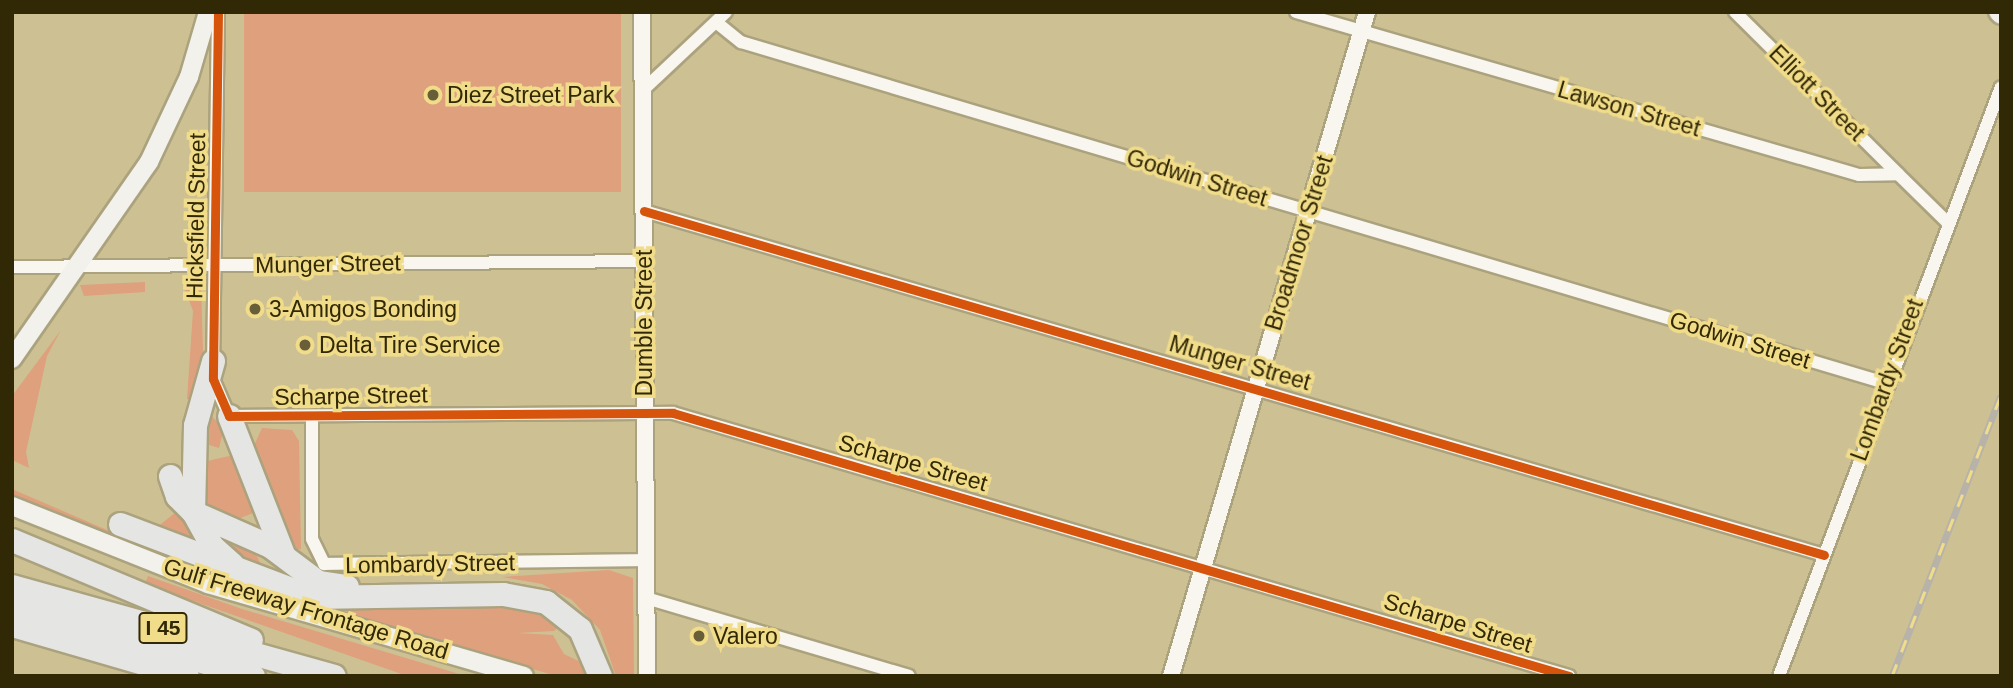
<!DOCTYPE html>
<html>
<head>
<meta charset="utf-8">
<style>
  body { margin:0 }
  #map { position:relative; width:2013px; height:688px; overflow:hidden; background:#cdc194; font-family:Arial,sans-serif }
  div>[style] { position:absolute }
  .green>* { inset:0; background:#dfa07d; transform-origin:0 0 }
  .roads { filter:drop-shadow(2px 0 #aba27e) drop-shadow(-2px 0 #aba27e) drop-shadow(0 2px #aba27e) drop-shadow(0 -2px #aba27e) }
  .minor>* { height:12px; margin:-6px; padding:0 6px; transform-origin:6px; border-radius:6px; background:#f8f6ef }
  .tertiary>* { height:16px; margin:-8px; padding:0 8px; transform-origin:8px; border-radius:8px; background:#f8f6ef }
  .secondary>* { height:18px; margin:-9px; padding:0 9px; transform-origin:9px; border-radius:9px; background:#f2f1ec }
  .motorway>* { height:23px; margin:-11.5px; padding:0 11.5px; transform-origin:11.5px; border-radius:11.5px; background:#e5e5e4 }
  .rail>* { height:7px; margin-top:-3.5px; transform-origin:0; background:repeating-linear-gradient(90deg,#f1dc8a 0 13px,#b7b3a8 0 26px); box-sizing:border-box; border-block:2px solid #b7b3a8 }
  .cycleway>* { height:9px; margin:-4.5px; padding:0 4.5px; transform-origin:4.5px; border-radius:4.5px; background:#d6540b }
  .dots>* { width:19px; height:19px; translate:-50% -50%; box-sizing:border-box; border:4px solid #f1dc8a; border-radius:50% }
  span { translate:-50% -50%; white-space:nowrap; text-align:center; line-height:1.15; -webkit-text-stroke:7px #f1dc8a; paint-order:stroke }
  .shield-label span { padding:2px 5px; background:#f1dc8a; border:2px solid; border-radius:5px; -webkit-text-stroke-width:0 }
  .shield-label { font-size:21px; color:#312805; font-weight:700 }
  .street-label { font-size:23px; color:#312805 }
  .poi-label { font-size:23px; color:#312805 }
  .left { translate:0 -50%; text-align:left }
  .frame { position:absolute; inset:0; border:14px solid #312805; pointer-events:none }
</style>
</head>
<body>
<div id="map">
  <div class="green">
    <div style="left:244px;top:12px;width:377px;height:180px"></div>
    <div style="clip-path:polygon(145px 282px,145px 292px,84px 296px,80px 285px)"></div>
    <div style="clip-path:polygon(201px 282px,203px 352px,193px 400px,187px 399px,193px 311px,183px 284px)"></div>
    <div style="clip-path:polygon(61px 330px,47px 356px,26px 452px,29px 468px,12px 460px,12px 396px)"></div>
    <div style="clip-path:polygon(205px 410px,224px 428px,219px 448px,202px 443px)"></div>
    <div style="clip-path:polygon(262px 428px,292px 430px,299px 441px,301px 549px,294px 550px,252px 450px)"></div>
    <div style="clip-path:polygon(234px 455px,256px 512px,235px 520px,205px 508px,198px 463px)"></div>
    <div style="clip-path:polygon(12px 489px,135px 542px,292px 597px,533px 605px,563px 623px,554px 631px,518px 633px,553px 635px,564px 654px,591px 667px,592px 676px,557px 676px,294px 601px,140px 548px,12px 494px)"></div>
    <div style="clip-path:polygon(176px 512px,187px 523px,199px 543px,156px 528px)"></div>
    <div style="clip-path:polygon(235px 546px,253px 548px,263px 569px,225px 550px)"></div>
    <div style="clip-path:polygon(609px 570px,633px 578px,634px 674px,626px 676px,616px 676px,600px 630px,572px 600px,542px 584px,502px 577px)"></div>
    <div style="clip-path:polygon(148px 576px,242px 609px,466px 676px,407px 676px,165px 591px,145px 583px)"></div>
  </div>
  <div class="roads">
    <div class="minor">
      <div style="left:218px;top:12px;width:367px;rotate:90.8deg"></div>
      <div style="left:213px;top:379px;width:40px;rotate:66.6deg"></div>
      <div style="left:229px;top:416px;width:444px;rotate:-0.4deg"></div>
      <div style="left:673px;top:413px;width:934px;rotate:16.36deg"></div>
      <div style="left:1296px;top:12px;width:586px;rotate:16.15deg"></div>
      <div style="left:1859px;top:175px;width:39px;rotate:-1deg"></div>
      <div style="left:1898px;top:174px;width:69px;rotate:44.4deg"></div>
      <div style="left:1735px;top:12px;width:230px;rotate:44.8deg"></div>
      <div style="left:716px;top:22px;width:32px;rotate:39deg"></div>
      <div style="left:741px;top:42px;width:1194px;rotate:16.6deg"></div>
      <div style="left:642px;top:91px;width:115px;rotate:-43.2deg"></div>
      <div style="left:644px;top:211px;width:1229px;rotate:16.25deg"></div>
      <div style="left:12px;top:267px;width:632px;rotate:-0.54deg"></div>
      <div style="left:312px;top:416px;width:123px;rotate:90deg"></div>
      <div style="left:312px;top:539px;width:28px;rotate:64deg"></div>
      <div style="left:324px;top:564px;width:322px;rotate:-0.7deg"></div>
      <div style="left:646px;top:598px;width:274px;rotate:16.5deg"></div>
      <div style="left:1779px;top:676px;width:629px;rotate:-69.35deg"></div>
    </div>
    <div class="tertiary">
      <div style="left:642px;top:12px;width:664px;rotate:89.57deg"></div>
      <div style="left:1171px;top:676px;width:692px;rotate:-73.55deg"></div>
    </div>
    <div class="secondary">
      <div style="left:1998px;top:12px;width:4px;rotate:45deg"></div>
      <div style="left:12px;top:359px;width:240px;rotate:-55.2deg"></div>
      <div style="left:149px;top:162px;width:94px;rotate:-64.8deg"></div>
      <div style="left:189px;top:77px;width:68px;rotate:-73.7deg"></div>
      <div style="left:12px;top:506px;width:211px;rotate:21.7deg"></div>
      <div style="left:208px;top:584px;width:329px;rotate:16.2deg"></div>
    </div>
    <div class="motorway">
      <div style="left:213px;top:361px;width:66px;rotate:105.7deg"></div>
      <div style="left:195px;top:425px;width:87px;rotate:91.3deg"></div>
      <div style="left:193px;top:512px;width:39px;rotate:61deg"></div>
      <div style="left:212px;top:546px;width:27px;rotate:42deg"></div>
      <div style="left:229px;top:416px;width:150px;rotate:68.6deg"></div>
      <div style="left:170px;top:476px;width:21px;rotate:71deg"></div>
      <div style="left:177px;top:496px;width:23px;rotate:45deg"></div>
      <div style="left:193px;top:512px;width:84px;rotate:23.8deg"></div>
      <div style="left:270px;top:546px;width:60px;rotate:36.9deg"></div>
      <div style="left:318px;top:582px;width:29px;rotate:8deg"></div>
      <div style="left:120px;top:524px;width:205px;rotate:20.8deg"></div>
      <div style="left:312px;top:597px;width:191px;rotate:-0.9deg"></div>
      <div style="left:503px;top:594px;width:44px;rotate:10.5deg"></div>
      <div style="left:546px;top:602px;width:43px;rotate:38.5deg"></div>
      <div style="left:580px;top:629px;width:51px;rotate:66.9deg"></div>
      <div style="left:12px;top:540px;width:259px;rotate:22.7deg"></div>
      <div style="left:12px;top:586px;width:334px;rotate:15.6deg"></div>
      <div style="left:12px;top:606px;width:251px;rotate:16.2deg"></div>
      <div style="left:12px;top:625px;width:182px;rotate:16.2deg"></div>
    </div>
  </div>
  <div class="rail">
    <div style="left:1892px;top:676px;width:301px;rotate:-68.8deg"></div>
  </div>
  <div class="cycleway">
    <div style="left:218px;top:12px;width:367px;rotate:90.8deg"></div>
    <div style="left:213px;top:379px;width:40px;rotate:66.6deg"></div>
    <div style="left:229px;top:416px;width:444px;rotate:-0.4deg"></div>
    <div style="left:673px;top:413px;width:934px;rotate:16.36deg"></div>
    <div style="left:644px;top:211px;width:1229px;rotate:16.25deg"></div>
  </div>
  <div class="dots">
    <div style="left:433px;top:95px;background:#685e37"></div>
    <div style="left:255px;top:309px;background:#685e37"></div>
    <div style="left:305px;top:345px;background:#685e37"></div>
    <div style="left:699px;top:636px;background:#685e37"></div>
  </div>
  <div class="shield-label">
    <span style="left:163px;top:628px">I 45</span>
  </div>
  <div class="street-label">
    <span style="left:1817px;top:93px;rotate:45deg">Elliott Street</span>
    <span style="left:1629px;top:109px;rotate:16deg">Lawson Street</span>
    <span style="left:1197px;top:178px;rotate:17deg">Godwin Street</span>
    <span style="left:196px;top:216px;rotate:-89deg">Hicksfield Street</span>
    <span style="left:1299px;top:243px;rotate:-73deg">Broadmoor Street</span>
    <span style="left:328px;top:264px;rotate:-1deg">Munger Street</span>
    <span style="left:644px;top:323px;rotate:-90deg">Dumble Street</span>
    <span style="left:1740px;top:340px;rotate:17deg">Godwin Street</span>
    <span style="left:1240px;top:363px;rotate:16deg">Munger Street</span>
    <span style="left:1887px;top:380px;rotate:-70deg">Lombardy Street</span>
    <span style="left:351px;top:396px;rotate:-1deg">Scharpe Street</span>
    <span style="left:913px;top:463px;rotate:16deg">Scharpe Street</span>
    <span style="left:430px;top:564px;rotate:-1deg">Lombardy Street</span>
    <span style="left:306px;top:609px;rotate:17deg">Gulf Freeway Frontage Road</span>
    <span style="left:1458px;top:623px;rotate:17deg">Scharpe Street</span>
  </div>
  <div class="poi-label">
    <span class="left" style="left:447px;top:95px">Diez Street Park</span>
    <span class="left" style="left:269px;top:309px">3-Amigos Bonding</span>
    <span class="left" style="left:319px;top:345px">Delta Tire Service</span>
    <span class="left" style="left:713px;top:636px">Valero</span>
  </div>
  <div class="frame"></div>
</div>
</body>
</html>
